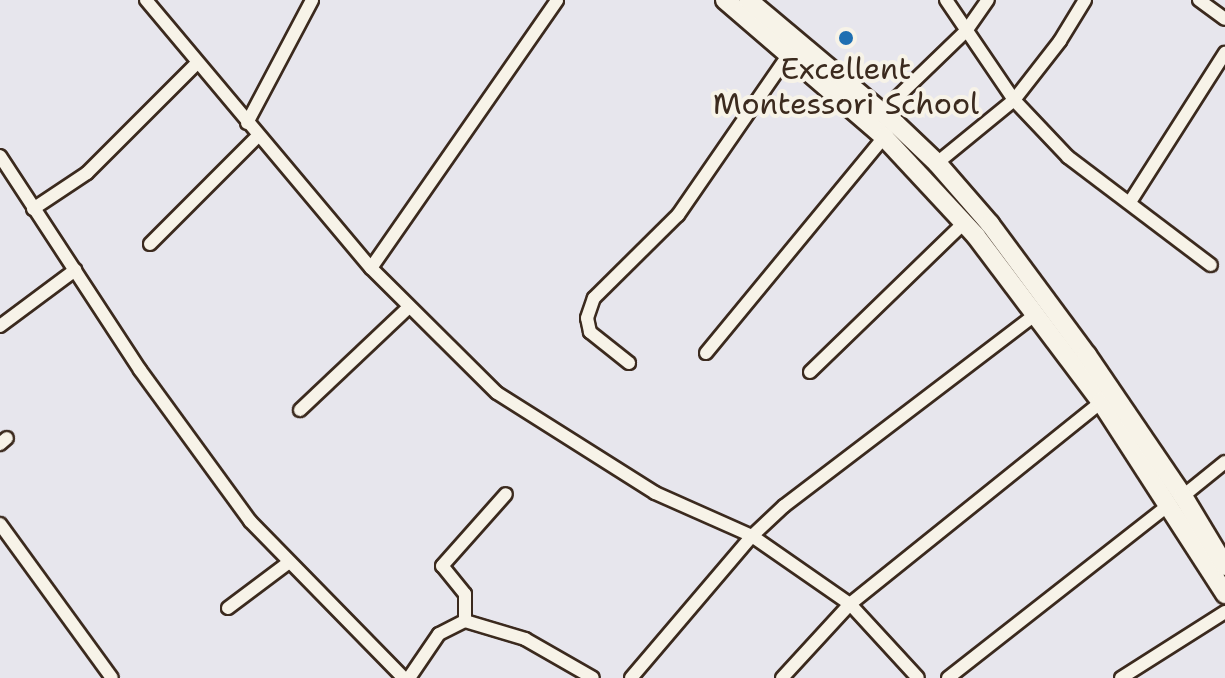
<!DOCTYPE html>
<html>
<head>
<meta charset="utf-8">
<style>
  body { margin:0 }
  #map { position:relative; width:1225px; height:678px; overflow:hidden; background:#e7e6ed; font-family:"Shantell Sans",sans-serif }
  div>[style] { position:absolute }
  .roads { filter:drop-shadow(2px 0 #3b2a1e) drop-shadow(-2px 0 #3b2a1e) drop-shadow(0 2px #3b2a1e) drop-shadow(0 -2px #3b2a1e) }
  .street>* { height:12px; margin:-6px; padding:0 6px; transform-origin:6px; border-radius:6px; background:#f7f3e8 }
  .secondary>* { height:18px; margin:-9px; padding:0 9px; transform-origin:9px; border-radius:9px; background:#f7f3e8 }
  .dots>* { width:22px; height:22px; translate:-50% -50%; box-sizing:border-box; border:4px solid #f7f3e8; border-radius:50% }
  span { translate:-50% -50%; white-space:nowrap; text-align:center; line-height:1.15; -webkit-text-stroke:8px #f7f3e8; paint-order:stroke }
  .poi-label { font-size:30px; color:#3b2a1e }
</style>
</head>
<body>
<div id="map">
  <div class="roads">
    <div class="street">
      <div style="left:146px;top:0;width:350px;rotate:50deg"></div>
      <div style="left:371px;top:268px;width:177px;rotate:44.8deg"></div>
      <div style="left:497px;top:393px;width:187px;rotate:32.3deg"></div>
      <div style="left:655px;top:493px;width:106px;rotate:23.9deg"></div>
      <div style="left:752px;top:536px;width:119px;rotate:34.8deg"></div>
      <div style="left:850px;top:604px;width:100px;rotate:47.4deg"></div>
      <div style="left:1085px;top:0;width:48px;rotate:121.4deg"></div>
      <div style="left:1060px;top:41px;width:75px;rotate:127.9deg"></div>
      <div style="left:1014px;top:100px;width:79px;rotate:46.5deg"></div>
      <div style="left:1068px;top:157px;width:179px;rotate:37.1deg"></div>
      <div style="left:1199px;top:0;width:32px;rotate:36deg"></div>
      <div style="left:882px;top:112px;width:117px;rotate:-44deg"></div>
      <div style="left:966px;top:31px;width:38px;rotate:-55deg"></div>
      <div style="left:247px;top:123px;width:139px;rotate:-62.1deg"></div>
      <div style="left:0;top:156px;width:256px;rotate:56.8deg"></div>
      <div style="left:140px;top:370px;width:187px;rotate:53.9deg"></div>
      <div style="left:250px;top:521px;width:220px;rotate:45.6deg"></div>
      <div style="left:937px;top:163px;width:99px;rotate:-39.3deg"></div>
      <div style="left:1014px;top:100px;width:121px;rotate:-124.2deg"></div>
      <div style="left:1130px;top:202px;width:177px;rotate:-57.5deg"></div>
      <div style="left:33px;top:209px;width:65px;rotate:-33.7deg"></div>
      <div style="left:87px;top:173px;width:156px;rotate:-45deg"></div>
      <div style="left:150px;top:244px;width:153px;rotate:-45deg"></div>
      <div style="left:371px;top:268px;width:326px;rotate:-55.2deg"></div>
      <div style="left:0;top:326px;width:94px;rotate:-36.7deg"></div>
      <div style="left:706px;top:353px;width:280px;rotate:-50.5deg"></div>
      <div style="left:629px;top:363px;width:50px;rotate:-141.5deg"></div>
      <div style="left:590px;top:332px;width:14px;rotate:-102deg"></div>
      <div style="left:587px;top:318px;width:21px;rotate:-71deg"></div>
      <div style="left:594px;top:298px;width:118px;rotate:-44.7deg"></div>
      <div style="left:678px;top:215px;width:196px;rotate:-55.4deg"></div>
      <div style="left:810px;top:372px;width:214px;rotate:-44.1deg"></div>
      <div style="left:300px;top:410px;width:150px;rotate:-43.4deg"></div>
      <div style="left:0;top:444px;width:9px;rotate:-41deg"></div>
      <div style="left:1183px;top:496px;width:54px;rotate:-39deg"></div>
      <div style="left:0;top:524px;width:190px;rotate:54deg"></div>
      <div style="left:228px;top:608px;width:75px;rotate:-36.9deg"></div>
      <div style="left:465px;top:621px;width:27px;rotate:-90deg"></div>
      <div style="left:465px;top:594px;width:36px;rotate:-129deg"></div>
      <div style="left:442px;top:566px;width:96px;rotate:-48.4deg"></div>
      <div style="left:409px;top:678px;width:53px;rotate:-55.7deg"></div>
      <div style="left:439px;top:634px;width:29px;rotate:-27deg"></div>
      <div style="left:465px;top:621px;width:63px;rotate:16.7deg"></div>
      <div style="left:525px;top:639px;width:78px;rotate:29.8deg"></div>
      <div style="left:631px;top:678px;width:187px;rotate:-49.6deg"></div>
      <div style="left:752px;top:536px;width:44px;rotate:-43.2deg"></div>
      <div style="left:784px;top:506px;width:318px;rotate:-37.3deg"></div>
      <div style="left:782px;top:678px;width:100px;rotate:-47.4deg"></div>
      <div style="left:850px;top:604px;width:322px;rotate:-38.8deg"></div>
      <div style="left:948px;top:678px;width:281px;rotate:-38.1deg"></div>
      <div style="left:1121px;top:678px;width:123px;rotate:-32.4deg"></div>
    </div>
    <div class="secondary">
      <div style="left:725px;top:0;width:210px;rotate:40.7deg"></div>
      <div style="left:884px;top:137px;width:135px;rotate:47.1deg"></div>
      <div style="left:976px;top:236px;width:208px;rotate:53deg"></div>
      <div style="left:1101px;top:402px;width:229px;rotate:57.1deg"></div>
      <div style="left:748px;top:0;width:193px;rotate:40deg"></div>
      <div style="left:896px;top:124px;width:57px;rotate:43.6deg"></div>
      <div style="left:937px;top:163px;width:81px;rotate:49deg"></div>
      <div style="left:990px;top:224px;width:163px;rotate:53.5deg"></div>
      <div style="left:1087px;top:355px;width:171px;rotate:55.8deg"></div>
      <div style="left:1183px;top:496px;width:82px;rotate:59deg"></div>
    </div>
  </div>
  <div class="dots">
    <div style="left:846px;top:38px;background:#1f6fb2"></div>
  </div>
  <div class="poi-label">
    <span style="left:846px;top:86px">Excellent<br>Montessori School</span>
  </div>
</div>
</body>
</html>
